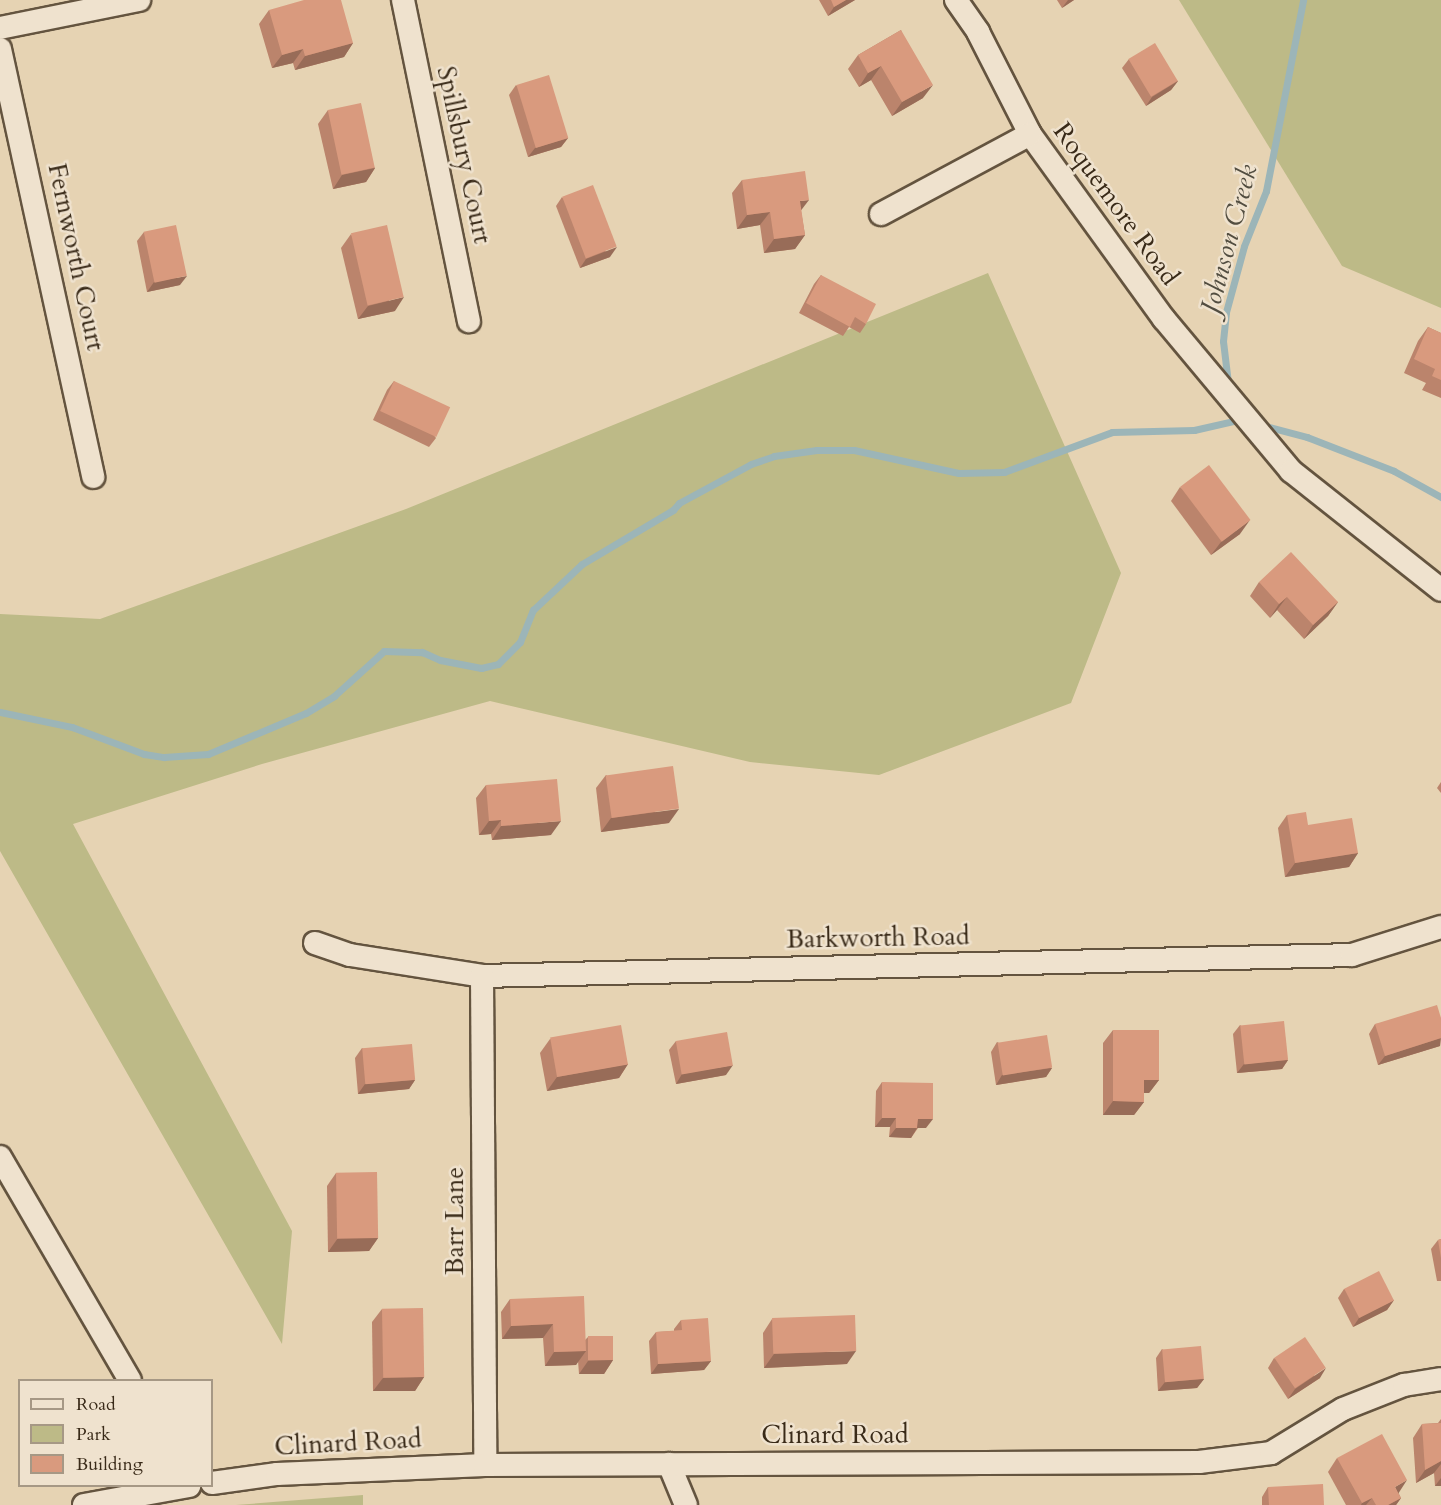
<!DOCTYPE html>
<html>
<head>
<meta charset="utf-8">
<style>
  body { margin:0 }
  #map { position:relative; width:1441px; height:1505px; overflow:hidden; background:#e6d3b3; font-family:Cardo,serif }
  div>[style] { position:absolute }
  .green>* { inset:0; background:#bdba87 }
  .stream>* { height:7px; margin:-3.5px; padding:0 3.5px; transform-origin:3.5px; border-radius:3.5px; background:#9cb5b8 }
  .roads { filter:drop-shadow(2px 0 #64543f) drop-shadow(-2px 0 #64543f) drop-shadow(0 2px #64543f) drop-shadow(0 -2px #64543f) }
  .minor>* { height:22px; margin:-11px; padding:0 11px; transform-origin:11px; border-radius:11px; background:#efe2ce }
  .wall>* { inset:0; background:#bb846c }
  .shaded-wall>* { inset:0; background:#986c58 }
  .building>* { inset:0; background:#d99a7e; transform-origin:0 0 }
  span { translate:-50% -50%; white-space:nowrap; text-align:center; line-height:1.15; -webkit-text-stroke:5px #efe2ce; paint-order:stroke }
  .street-label { font-size:26px; color:#392a18 }
  .water-label { font-size:27px; color:#524d40; font-style:italic }
  .legend { position:absolute; left:18px; top:1379px; width:195px; height:108px; box-sizing:border-box; background:#efe2ce; border:2px solid #a69885; margin:0; padding:8px 10px; list-style:none; font-size:18px; color:#392a18 }
  .legend li { display:flex; align-items:center; gap:12px; height:30px }
  .legend b { width:30px; border:2px solid #a69885 }
</style>
</head>
<body>
<div id="map">
  <div class="green">
    <div style="clip-path:polygon(1179px 0,1441px 0,1441px 308px,1342px 266px)"></div>
    <div style="clip-path:polygon(988px 273px,1121px 573px,1071px 703px,879px 775px,750px 762px,490px 701px,262px 764px,73px 824px,292px 1231px,282px 1344px,0 851px,0 614px,100px 619px,406px 509px)"></div>
    <div style="clip-path:polygon(363px 1495px,363px 1505px,236px 1505px)"></div>
  </div>
  <div class="stream">
    <div style="left:1228px;top:383px;width:42px;rotate:-96.8deg"></div>
    <div style="left:1223px;top:341px;width:29px;rotate:-84deg"></div>
    <div style="left:1226px;top:312px;width:68px;rotate:-74.7deg"></div>
    <div style="left:1244px;top:246px;width:59px;rotate:-68.2deg"></div>
    <div style="left:1266px;top:191px;width:195px;rotate:-79deg"></div>
    <div style="left:1261px;top:425px;width:48px;rotate:14.6deg"></div>
    <div style="left:1307px;top:437px;width:93px;rotate:21.3deg"></div>
    <div style="left:1394px;top:471px;width:54px;rotate:29deg"></div>
    <div style="left:0;top:712px;width:74px;rotate:11.8deg"></div>
    <div style="left:72px;top:727px;width:77px;rotate:20.6deg"></div>
    <div style="left:144px;top:754px;width:20px;rotate:9deg"></div>
    <div style="left:164px;top:757px;width:44px;rotate:-3.9deg"></div>
    <div style="left:208px;top:754px;width:106px;rotate:-22.7deg"></div>
    <div style="left:306px;top:713px;width:33px;rotate:-31deg"></div>
    <div style="left:334px;top:696px;width:67px;rotate:-42deg"></div>
    <div style="left:384px;top:651px;width:38px;rotate:2deg"></div>
    <div style="left:422px;top:652px;width:20px;rotate:24deg"></div>
    <div style="left:440px;top:660px;width:42px;rotate:11deg"></div>
    <div style="left:481px;top:668px;width:17px;rotate:-13deg"></div>
    <div style="left:498px;top:664px;width:31px;rotate:-45deg"></div>
    <div style="left:520px;top:642px;width:35px;rotate:-68deg"></div>
    <div style="left:533px;top:610px;width:67px;rotate:-43.2deg"></div>
    <div style="left:582px;top:564px;width:106px;rotate:-30.7deg"></div>
    <div style="left:673px;top:510px;width:9px;rotate:-49deg"></div>
    <div style="left:679px;top:503px;width:82px;rotate:-28.4deg"></div>
    <div style="left:751px;top:464px;width:24px;rotate:-19deg"></div>
    <div style="left:774px;top:456px;width:43px;rotate:-7.9deg"></div>
    <div style="left:817px;top:450px;width:37px"></div>
    <div style="left:854px;top:450px;width:107px;rotate:12.4deg"></div>
    <div style="left:959px;top:473px;width:45px;rotate:-1.3deg"></div>
    <div style="left:1004px;top:472px;width:115px;rotate:-20.3deg"></div>
    <div style="left:1112px;top:432px;width:82px;rotate:-1.4deg"></div>
    <div style="left:1194px;top:430px;width:49px;rotate:-12.9deg"></div>
  </div>
  <div class="roads">
    <div class="minor">
      <div style="left:403px;top:0;width:328px;rotate:78.4deg"></div>
      <div style="left:956px;top:0;width:39px;rotate:55deg"></div>
      <div style="left:978px;top:32px;width:114px;rotate:63deg"></div>
      <div style="left:1030px;top:134px;width:228px;rotate:54.1deg"></div>
      <div style="left:1164px;top:319px;width:198px;rotate:50.1deg"></div>
      <div style="left:1291px;top:471px;width:191px;rotate:38.4deg"></div>
      <div style="left:0;top:28px;width:142px;rotate:-11.4deg"></div>
      <div style="left:0;top:49px;width:438px;rotate:77.7deg"></div>
      <div style="left:881px;top:214px;width:169px;rotate:-28.2deg"></div>
      <div style="left:315px;top:943px;width:37px;rotate:19deg"></div>
      <div style="left:350px;top:955px;width:134px;rotate:9deg"></div>
      <div style="left:482px;top:976px;width:870px;rotate:-1.38deg"></div>
      <div style="left:1352px;top:955px;width:93px;rotate:-17.5deg"></div>
      <div style="left:482px;top:976px;width:489px;rotate:89.6deg"></div>
      <div style="left:0;top:1157px;width:258px;rotate:59.8deg"></div>
      <div style="left:669px;top:1464px;width:44px;rotate:67.5deg"></div>
      <div style="left:212px;top:1483px;width:66px;rotate:-7.9deg"></div>
      <div style="left:277px;top:1474px;width:208px;rotate:-2.5deg"></div>
      <div style="left:485px;top:1465px;width:714px;rotate:-0.24deg"></div>
      <div style="left:1199px;top:1462px;width:73px;rotate:-7.1deg"></div>
      <div style="left:1271px;top:1453px;width:84px;rotate:-31.4deg"></div>
      <div style="left:1343px;top:1409px;width:66px;rotate:-21.5deg"></div>
      <div style="left:1404px;top:1385px;width:37px;rotate:-9deg"></div>
      <div style="left:84px;top:1505px;width:107px;rotate:-10.3deg"></div>
    </div>
  </div>
  <div class="wall">
    <div style="clip-path:polygon(819px 0,855px 0,828px 16px)"></div>
    <div style="clip-path:polygon(1057px 0,1074px 0,1062px 8px)"></div>
    <div style="clip-path:polygon(269px 10px,353px 43px,344px 57px,295px 70px,293px 63px,272px 68px,259px 24px)"></div>
    <div style="clip-path:polygon(901px 30px,923px 98px,892px 116px,871px 80px,859px 87px,848px 69px,858px 55px)"></div>
    <div style="clip-path:polygon(1129px 59px,1178px 81px,1171px 90px,1146px 106px,1122px 68px)"></div>
    <div style="clip-path:polygon(516px 85px,568px 138px,561px 147px,528px 157px,509px 95px)"></div>
    <div style="clip-path:polygon(328px 110px,375px 168px,366px 182px,333px 189px,318px 124px)"></div>
    <div style="clip-path:polygon(742px 180px,801px 211px,805px 235px,795px 249px,764px 253px,760px 225px,737px 229px,732px 193px)"></div>
    <div style="clip-path:polygon(562px 197px,610px 257px,580px 268px,556px 206px)"></div>
    <div style="clip-path:polygon(144px 232px,180px 285px,147px 292px,137px 241px)"></div>
    <div style="clip-path:polygon(351px 234px,395px 311px,358px 319px,341px 248px)"></div>
    <div style="clip-path:polygon(821px 275px,866px 324px,860px 333px,849px 327px,843px 336px,799px 313px,814px 284px)"></div>
    <div style="clip-path:polygon(1428px 327px,1441px 333px,1441px 398px,1422px 390px,1426px 383px,1404px 373px,1418px 341px)"></div>
    <div style="clip-path:polygon(394px 381px,436px 438px,429px 447px,373px 420px,387px 390px)"></div>
    <div style="clip-path:polygon(1180px 487px,1240px 534px,1211px 555px,1171px 501px)"></div>
    <div style="clip-path:polygon(1259px 582px,1338px 602px,1328px 616px,1304px 639px,1277px 610px,1270px 618px,1250px 596px)"></div>
    <div style="clip-path:polygon(606px 775px,669px 823px,601px 832px,596px 788px)"></div>
    <div style="clip-path:polygon(1441px 782px,1441px 793px,1437px 788px)"></div>
    <div style="clip-path:polygon(486px 785px,551px 835px,492px 840px,491px 834px,479px 835px,476px 798px)"></div>
    <div style="clip-path:polygon(1287px 815px,1308px 825px,1358px 853px,1349px 867px,1285px 877px,1278px 828px)"></div>
    <div style="clip-path:polygon(1441px 1018px,1440px 1046px,1378px 1065px,1369px 1034px,1375px 1024px)"></div>
    <div style="clip-path:polygon(1240px 1025px,1288px 1060px,1282px 1069px,1237px 1073px,1233px 1034px)"></div>
    <div style="clip-path:polygon(1113px 1030px,1159px 1080px,1149px 1093px,1144px 1093px,1144px 1102px,1134px 1115px,1103px 1115px,1103px 1043px)"></div>
    <div style="clip-path:polygon(550px 1039px,628px 1064px,619px 1078px,547px 1091px,540px 1053px)"></div>
    <div style="clip-path:polygon(676px 1041px,726px 1075px,676px 1084px,669px 1050px)"></div>
    <div style="clip-path:polygon(997px 1042px,1052px 1068px,1046px 1077px,996px 1085px,991px 1052px)"></div>
    <div style="clip-path:polygon(362px 1048px,415px 1080px,409px 1089px,358px 1094px,355px 1058px)"></div>
    <div style="clip-path:polygon(882px 1082px,926px 1128px,918px 1128px,911px 1138px,889px 1137px,890px 1127px,875px 1127px,876px 1091px)"></div>
    <div style="clip-path:polygon(336px 1173px,378px 1238px,369px 1251px,328px 1252px,327px 1186px)"></div>
    <div style="clip-path:polygon(1441px 1239px,1441px 1281px,1437px 1281px,1431px 1249px,1438px 1240px)"></div>
    <div style="clip-path:polygon(1344px 1289px,1394px 1300px,1387px 1310px,1353px 1327px,1338px 1298px)"></div>
    <div style="clip-path:polygon(510px 1299px,585px 1340px,588px 1337px,613px 1360px,604px 1374px,579px 1374px,578px 1361px,576px 1365px,545px 1366px,543px 1338px,502px 1339px,501px 1312px)"></div>
    <div style="clip-path:polygon(382px 1309px,424px 1377px,415px 1391px,373px 1391px,372px 1322px)"></div>
    <div style="clip-path:polygon(772px 1319px,847px 1364px,764px 1368px,763px 1333px)"></div>
    <div style="clip-path:polygon(681px 1320px,711px 1361px,704px 1370px,651px 1374px,649px 1341px,656px 1332px,674px 1331px,674px 1329px)"></div>
    <div style="clip-path:polygon(1162px 1349px,1204px 1379px,1197px 1388px,1158px 1391px,1156px 1358px)"></div>
    <div style="clip-path:polygon(1274px 1358px,1320px 1378px,1288px 1399px,1268px 1368px)"></div>
    <div style="clip-path:polygon(1441px 1419px,1441px 1486px,1435px 1486px,1434px 1473px,1416px 1483px,1413px 1438px,1422px 1424px,1438px 1423px)"></div>
    <div style="clip-path:polygon(1337px 1458px,1398px 1492px,1401px 1498px,1396px 1505px,1346px 1505px,1328px 1472px)"></div>
    <div style="clip-path:polygon(1268px 1487px,1324px 1505px,1262px 1505px,1262px 1497px)"></div>
  </div>
  <div class="shaded-wall">
    <div style="clip-path:polygon(846px 0,855px 0,828px 16px,834px 7px)"></div>
    <div style="clip-path:polygon(1068px 0,1074px 0,1062px 8px)"></div>
    <div style="clip-path:polygon(353px 43px,344px 57px,295px 70px,305px 56px)"></div>
    <div style="clip-path:polygon(303px 49px,293px 63px,272px 68px,282px 55px)"></div>
    <div style="clip-path:polygon(881px 66px,871px 80px,859px 87px,868px 73px)"></div>
    <div style="clip-path:polygon(1178px 81px,1171px 90px,1146px 106px,1152px 97px)"></div>
    <div style="clip-path:polygon(933px 85px,923px 98px,892px 116px,902px 102px)"></div>
    <div style="clip-path:polygon(568px 138px,561px 147px,528px 157px,535px 148px)"></div>
    <div style="clip-path:polygon(375px 168px,366px 182px,333px 189px,342px 175px)"></div>
    <div style="clip-path:polygon(809px 200px,799px 213px,800px 201px)"></div>
    <div style="clip-path:polygon(770px 212px,760px 225px,737px 229px,747px 215px)"></div>
    <div style="clip-path:polygon(805px 235px,795px 249px,764px 253px,774px 239px)"></div>
    <div style="clip-path:polygon(617px 247px,610px 257px,580px 268px,586px 259px)"></div>
    <div style="clip-path:polygon(187px 276px,180px 285px,147px 292px,154px 282px)"></div>
    <div style="clip-path:polygon(404px 297px,395px 311px,358px 319px,368px 306px)"></div>
    <div style="clip-path:polygon(1250px 520px,1240px 534px,1211px 555px,1221px 542px)"></div>
    <div style="clip-path:polygon(1287px 597px,1277px 610px,1270px 618px,1279px 604px)"></div>
    <div style="clip-path:polygon(1338px 602px,1328px 616px,1304px 639px,1313px 625px)"></div>
    <div style="clip-path:polygon(679px 809px,669px 823px,601px 832px,611px 818px)"></div>
    <div style="clip-path:polygon(501px 820px,491px 834px,479px 835px,489px 821px)"></div>
    <div style="clip-path:polygon(561px 821px,551px 835px,492px 840px,501px 826px)"></div>
    <div style="clip-path:polygon(1358px 853px,1349px 867px,1285px 877px,1295px 863px)"></div>
    <div style="clip-path:polygon(1441px 1038px,1440px 1046px,1378px 1065px,1385px 1056px)"></div>
    <div style="clip-path:polygon(1288px 1060px,1282px 1069px,1237px 1073px,1244px 1064px)"></div>
    <div style="clip-path:polygon(628px 1064px,619px 1078px,547px 1091px,557px 1077px)"></div>
    <div style="clip-path:polygon(733px 1065px,726px 1075px,676px 1084px,682px 1074px)"></div>
    <div style="clip-path:polygon(1052px 1068px,1046px 1077px,996px 1085px,1002px 1075px)"></div>
    <div style="clip-path:polygon(415px 1080px,409px 1089px,358px 1094px,365px 1084px)"></div>
    <div style="clip-path:polygon(1144px 1080px,1159px 1080px,1149px 1093px,1135px 1093px)"></div>
    <div style="clip-path:polygon(1113px 1101px,1144px 1102px,1134px 1115px,1103px 1115px)"></div>
    <div style="clip-path:polygon(882px 1118px,896px 1118px,890px 1127px,875px 1127px)"></div>
    <div style="clip-path:polygon(918px 1119px,933px 1119px,926px 1128px,911px 1128px)"></div>
    <div style="clip-path:polygon(896px 1128px,917px 1128px,911px 1138px,889px 1137px)"></div>
    <div style="clip-path:polygon(338px 1238px,378px 1238px,369px 1251px,328px 1252px)"></div>
    <div style="clip-path:polygon(1394px 1300px,1387px 1310px,1353px 1327px,1359px 1318px)"></div>
    <div style="clip-path:polygon(553px 1324px,543px 1338px,502px 1339px,511px 1326px)"></div>
    <div style="clip-path:polygon(586px 1351px,576px 1365px,545px 1366px,554px 1352px)"></div>
    <div style="clip-path:polygon(856px 1351px,847px 1364px,764px 1368px,774px 1354px)"></div>
    <div style="clip-path:polygon(613px 1360px,604px 1374px,579px 1374px,588px 1361px)"></div>
    <div style="clip-path:polygon(711px 1361px,704px 1370px,651px 1374px,658px 1364px)"></div>
    <div style="clip-path:polygon(1326px 1368px,1320px 1378px,1288px 1399px,1295px 1389px)"></div>
    <div style="clip-path:polygon(424px 1377px,415px 1391px,373px 1391px,383px 1378px)"></div>
    <div style="clip-path:polygon(1204px 1379px,1197px 1388px,1158px 1391px,1165px 1382px)"></div>
    <div style="clip-path:polygon(1441px 1461px,1441px 1464px,1434px 1473px,1416px 1483px,1425px 1470px)"></div>
    <div style="clip-path:polygon(1441px 1478px,1441px 1486px,1435px 1486px)"></div>
    <div style="clip-path:polygon(1407px 1480px,1398px 1494px,1395px 1487px)"></div>
    <div style="clip-path:polygon(1372px 1498px,1366px 1505px,1361px 1505px,1362px 1503px)"></div>
    <div style="clip-path:polygon(1401px 1498px,1396px 1505px,1388px 1505px)"></div>
  </div>
  <div class="building">
    <div style="clip-path:polygon(304px 0,341px 0,353px 43px,305px 56px,303px 49px,282px 55px,269px 10px)"></div>
    <div style="clip-path:polygon(831px 0,846px 0,834px 7px)"></div>
    <div style="clip-path:polygon(901px 30px,933px 85px,902px 102px,881px 66px,868px 73px,858px 55px)"></div>
    <div style="left:1155px;top:43px;width:44px;height:31px;rotate:59deg"></div>
    <div style="left:549px;top:75px;width:66px;height:34px;rotate:73deg"></div>
    <div style="left:361px;top:103px;width:66px;height:34px;rotate:78deg"></div>
    <div style="clip-path:polygon(805px 171px,809px 200px,800px 201px,805px 235px,774px 239px,770px 212px,747px 215px,742px 180px)"></div>
    <div style="left:593px;top:185px;width:66px;height:33px;rotate:69deg"></div>
    <div style="left:176px;top:225px;width:52px;height:33px;rotate:78deg"></div>
    <div style="left:387px;top:225px;width:74px;height:37px;rotate:77deg"></div>
    <div style="clip-path:polygon(821px 275px,876px 304px,866px 324px,855px 317px,850px 327px,806px 303px)"></div>
    <div style="clip-path:polygon(1428px 327px,1441px 333px,1441px 380px,1432px 376px,1435px 369px,1414px 359px)"></div>
    <div style="left:394px;top:381px;width:62px;height:33px;rotate:25deg"></div>
    <div style="left:1209px;top:465px;width:69px;height:36px;rotate:53deg"></div>
    <div style="clip-path:polygon(1291px 552px,1338px 602px,1313px 625px,1287px 597px,1279px 604px,1259px 582px)"></div>
    <div style="left:673px;top:766px;width:43px;height:68px;rotate:82deg"></div>
    <div style="clip-path:polygon(557px 779px,561px 821px,501px 826px,501px 820px,489px 821px,486px 785px)"></div>
    <div style="clip-path:polygon(1306px 812px,1308px 825px,1352px 818px,1358px 853px,1295px 863px,1287px 815px)"></div>
    <div style="clip-path:polygon(1437px 1005px,1441px 1018px,1441px 1038px,1385px 1056px,1375px 1024px)"></div>
    <div style="left:1284px;top:1021px;width:39px;height:44px;rotate:84deg"></div>
    <div style="left:621px;top:1025px;width:40px;height:72px;rotate:80deg"></div>
    <div style="clip-path:polygon(1113px 1030px,1159px 1030px,1159px 1080px,1144px 1080px,1144px 1102px,1113px 1101px)"></div>
    <div style="left:727px;top:1032px;width:34px;height:52px;rotate:80deg"></div>
    <div style="left:1047px;top:1035px;width:33px;height:50px;rotate:81deg"></div>
    <div style="left:412px;top:1044px;width:36px;height:50px;rotate:85deg"></div>
    <div style="clip-path:polygon(882px 1082px,933px 1083px,933px 1119px,918px 1119px,917px 1128px,896px 1128px,896px 1118px,882px 1118px)"></div>
    <div style="left:377px;top:1172px;width:66px;height:41px;rotate:89deg"></div>
    <div style="clip-path:polygon(1441px 1239px,1441px 1258px,1438px 1240px)"></div>
    <div style="left:1379px;top:1271px;width:33px;height:39px;rotate:63deg"></div>
    <div style="clip-path:polygon(584px 1296px,586px 1351px,554px 1352px,553px 1324px,511px 1326px,510px 1299px)"></div>
    <div style="left:423px;top:1308px;width:69px;height:41px;rotate:89deg"></div>
    <div style="left:855px;top:1315px;width:36px;height:83px;rotate:88deg"></div>
    <div style="clip-path:polygon(708px 1318px,711px 1361px,658px 1364px,656px 1332px,682px 1330px,681px 1320px)"></div>
    <div style="left:613px;top:1336px;width:24px;height:25px;rotate:90deg"></div>
    <div style="left:1305px;top:1337px;width:37px;height:37px;rotate:56deg"></div>
    <div style="left:1201px;top:1346px;width:33px;height:39px;rotate:85deg"></div>
    <div style="clip-path:polygon(1441px 1423px,1441px 1461px,1425px 1470px,1422px 1424px)"></div>
    <div style="clip-path:polygon(1382px 1434px,1407px 1480px,1395px 1487px,1401px 1498px,1388px 1505px,1376px 1505px,1372px 1498px,1362px 1503px,1337px 1458px)"></div>
    <div style="clip-path:polygon(1323px 1484px,1324px 1505px,1269px 1505px,1268px 1487px)"></div>
  </div>
  <div class="street-label">
    <span style="left:464px;top:155px;rotate:78deg">Spillsbury Court</span>
    <span style="left:1116px;top:204px;rotate:54deg">Roquemore Road</span>
    <span style="left:76px;top:257px;rotate:78deg">Fernworth Court</span>
    <span style="left:878px;top:938px;rotate:-1deg">Barkworth Road</span>
    <span style="left:455px;top:1221px;rotate:-90deg">Barr Lane</span>
    <span style="left:835px;top:1435px">Clinard Road</span>
    <span style="left:348px;top:1443px;rotate:-3deg">Clinard Road</span>
  </div>
  <div class="water-label">
    <span style="left:1229px;top:239px;rotate:-75deg">Johnson Creek</span>
  </div>
  <ul class="legend">
  <li><b style="height:8px;background:#efe2ce"></b>Road</li>
  <li><b style="height:16px;background:#bdba87"></b>Park</li>
  <li><b style="height:16px;background:#d99a7e"></b>Building</li>
  </ul>
</div>
</body>
</html>
